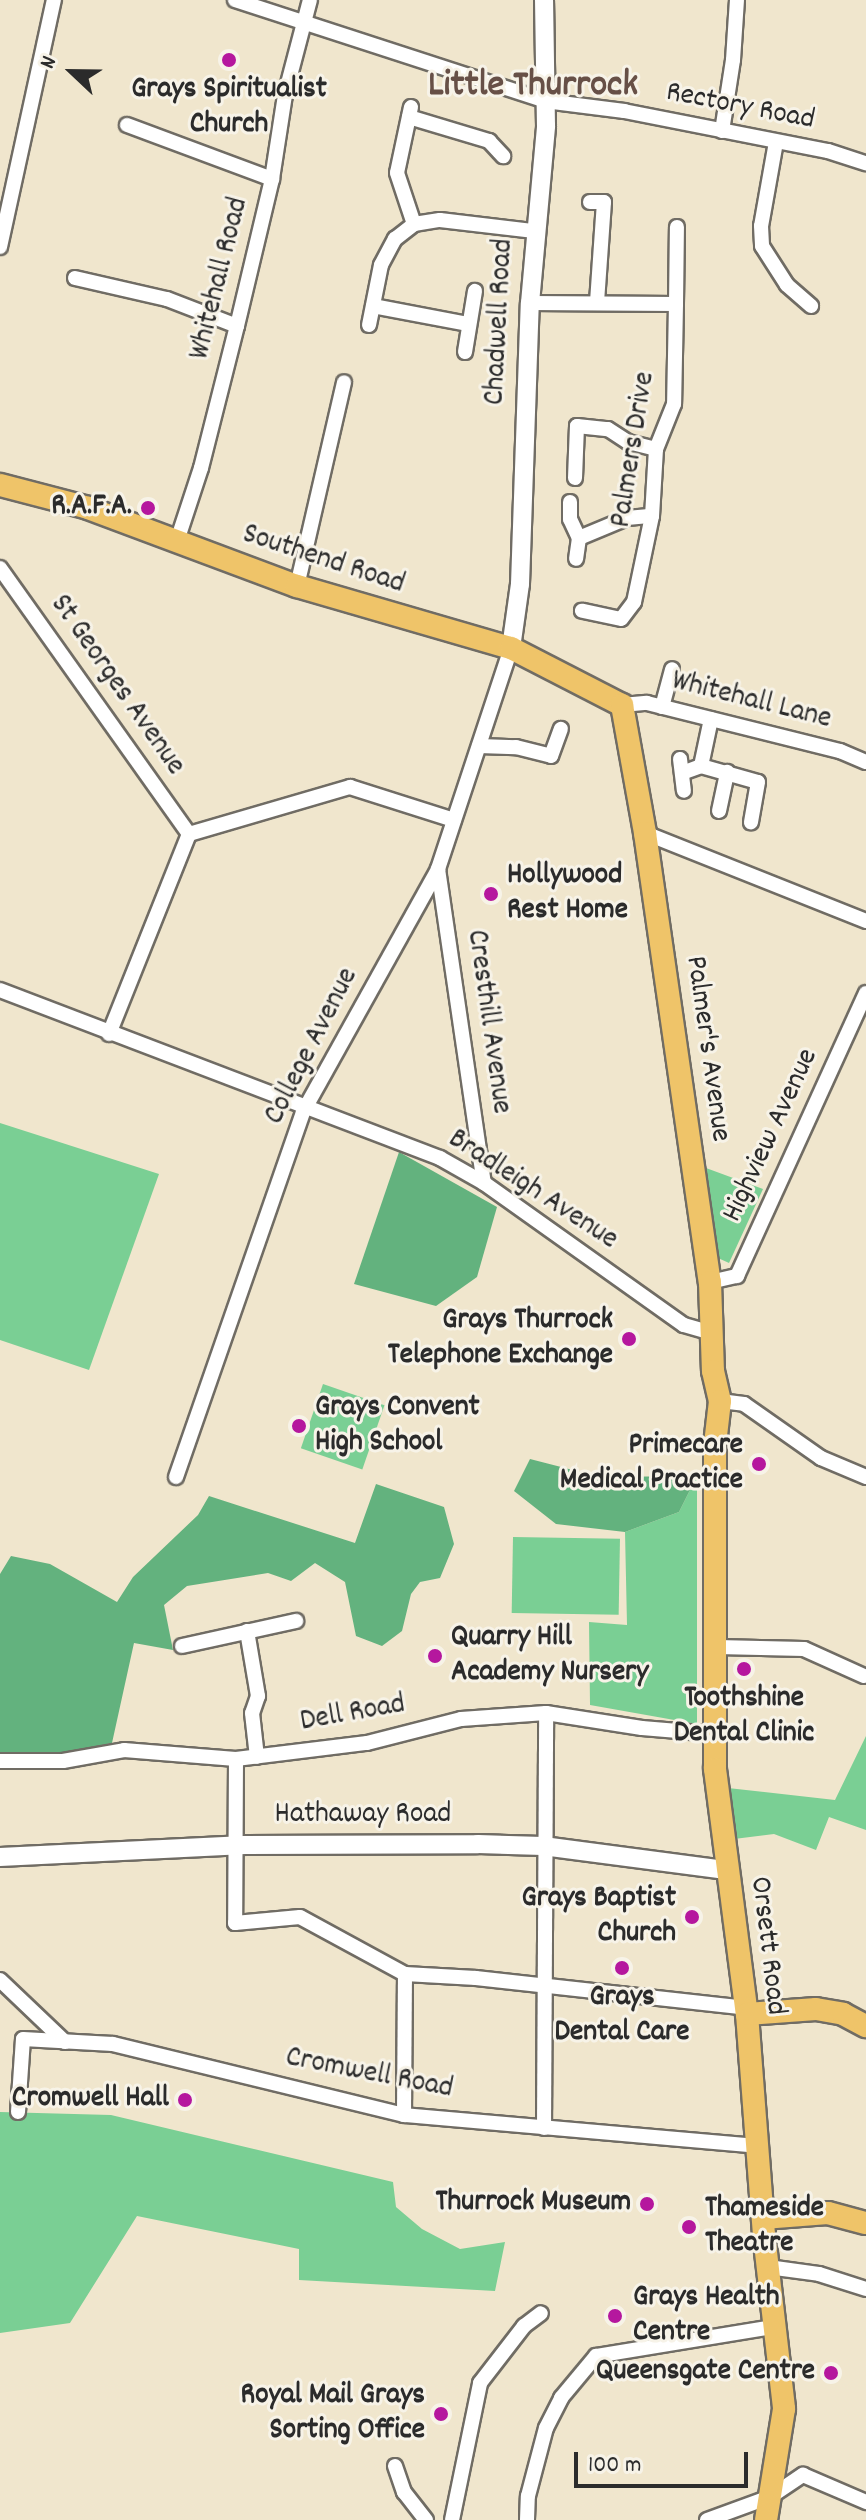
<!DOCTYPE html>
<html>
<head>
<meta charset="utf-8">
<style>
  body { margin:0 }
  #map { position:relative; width:866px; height:2520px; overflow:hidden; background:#f0e6cd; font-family:Dekko,sans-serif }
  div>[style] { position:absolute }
  .green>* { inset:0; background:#7acf94; transform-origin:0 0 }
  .forest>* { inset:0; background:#63b27e }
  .roads { filter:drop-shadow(2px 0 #706c64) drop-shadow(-2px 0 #706c64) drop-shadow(0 2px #706c64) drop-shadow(0 -2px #706c64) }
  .minor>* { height:14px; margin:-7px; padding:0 7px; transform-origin:7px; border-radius:7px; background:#fff }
  .tertiary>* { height:18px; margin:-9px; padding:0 9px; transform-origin:9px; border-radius:9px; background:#fff }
  .primary>* { height:22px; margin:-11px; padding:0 11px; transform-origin:11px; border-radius:11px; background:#efc469 }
  .dots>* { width:22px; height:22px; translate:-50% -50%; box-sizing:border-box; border:4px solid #f7f3e8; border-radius:50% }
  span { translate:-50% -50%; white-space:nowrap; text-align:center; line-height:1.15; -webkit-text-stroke:6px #f7f3e8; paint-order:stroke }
  .poi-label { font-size:30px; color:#2b2b2b; font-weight:700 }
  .right { translate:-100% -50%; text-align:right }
  .left { translate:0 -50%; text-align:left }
  .street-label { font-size:30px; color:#2b2b2b }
  .district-label { font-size:38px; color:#675047; font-weight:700 }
  .north { position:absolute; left:32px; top:32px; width:80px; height:80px; -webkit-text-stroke:6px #f7f3e8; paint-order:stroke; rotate:292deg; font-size:22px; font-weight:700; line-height:32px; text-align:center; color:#2b2b2b }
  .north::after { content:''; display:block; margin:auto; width:28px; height:36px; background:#2b2b2b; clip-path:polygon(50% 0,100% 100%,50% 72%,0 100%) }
  .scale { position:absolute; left:574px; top:2452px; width:174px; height:36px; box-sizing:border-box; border:4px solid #2b2b2b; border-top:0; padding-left:10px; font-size:24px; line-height:28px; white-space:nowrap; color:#2b2b2b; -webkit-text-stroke:6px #f7f3e8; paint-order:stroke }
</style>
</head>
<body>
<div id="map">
  <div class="green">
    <div style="clip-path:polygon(0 1123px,159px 1174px,89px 1370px,0 1340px)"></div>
    <div style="clip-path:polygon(706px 1168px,763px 1189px,729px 1263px,718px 1258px)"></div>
    <div style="left:323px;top:1384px;width:65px;height:68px;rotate:19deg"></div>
    <div style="clip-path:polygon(697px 1476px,697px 1724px,590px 1705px,589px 1622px,627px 1625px,625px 1532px,679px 1512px)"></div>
    <div style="left:513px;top:1537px;width:107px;height:76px;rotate:1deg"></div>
    <div style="clip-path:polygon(866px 1736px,866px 1830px,829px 1817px,816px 1850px,774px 1834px,734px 1839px,728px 1788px,835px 1800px)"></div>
    <div style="clip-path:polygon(0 2112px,111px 2115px,393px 2182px,396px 2207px,422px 2229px,460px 2249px,505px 2242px,495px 2291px,299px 2280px,299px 2249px,137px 2216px,70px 2323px,0 2333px)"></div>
  </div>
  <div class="forest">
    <div style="clip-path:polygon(399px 1152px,497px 1207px,477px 1277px,436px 1306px,354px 1284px)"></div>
    <div style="clip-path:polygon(530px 1459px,600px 1477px,697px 1476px,679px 1512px,625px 1532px,556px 1524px,514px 1491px)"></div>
    <div style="clip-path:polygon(376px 1484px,444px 1507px,454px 1544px,440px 1578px,420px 1582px,411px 1594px,402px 1631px,382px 1646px,356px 1636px,345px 1582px,315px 1563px,291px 1581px,268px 1573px,187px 1586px,164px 1605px,173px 1650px,134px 1643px,112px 1743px,62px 1753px,0 1753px,0 1574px,11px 1556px,50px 1564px,117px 1602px,133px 1577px,198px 1515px,209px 1496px,355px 1543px)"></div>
  </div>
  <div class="roads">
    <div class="minor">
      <div style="left:235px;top:0;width:326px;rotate:18deg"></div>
      <div style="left:545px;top:101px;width:80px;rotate:7.2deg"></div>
      <div style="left:624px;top:111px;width:208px;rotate:11.1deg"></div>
      <div style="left:828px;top:151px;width:40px;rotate:18deg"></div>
      <div style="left:411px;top:107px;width:67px;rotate:102deg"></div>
      <div style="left:397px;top:173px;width:54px;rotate:71.6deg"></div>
      <div style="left:409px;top:117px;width:84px;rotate:16.7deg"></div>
      <div style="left:489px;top:141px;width:21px;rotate:47deg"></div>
      <div style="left:127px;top:125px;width:155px;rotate:20.4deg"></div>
      <div style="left:722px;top:131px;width:72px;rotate:-81.2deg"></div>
      <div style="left:733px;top:60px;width:60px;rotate:-86.2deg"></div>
      <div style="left:776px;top:142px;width:85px;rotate:100.1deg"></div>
      <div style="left:761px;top:226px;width:20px;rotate:87deg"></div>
      <div style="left:762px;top:246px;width:46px;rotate:57.3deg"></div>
      <div style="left:787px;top:285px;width:32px;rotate:41deg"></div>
      <div style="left:590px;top:202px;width:14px"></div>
      <div style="left:604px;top:202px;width:100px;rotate:94deg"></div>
      <div style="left:0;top:247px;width:253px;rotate:-77.7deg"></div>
      <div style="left:75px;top:278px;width:94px;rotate:12.9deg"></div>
      <div style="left:167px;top:299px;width:75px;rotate:21.1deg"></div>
      <div style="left:530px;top:303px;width:146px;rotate:0.4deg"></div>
      <div style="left:676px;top:304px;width:100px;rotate:91.1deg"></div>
      <div style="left:674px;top:404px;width:48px;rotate:111.8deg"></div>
      <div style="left:656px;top:449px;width:67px;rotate:93.4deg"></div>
      <div style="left:652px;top:516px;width:88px;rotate:101.8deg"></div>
      <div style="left:634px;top:602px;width:21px;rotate:127deg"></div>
      <div style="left:621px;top:619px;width:40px;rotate:-168deg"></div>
      <div style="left:676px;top:304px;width:77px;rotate:-89.3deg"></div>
      <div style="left:373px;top:306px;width:96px;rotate:10.8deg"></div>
      <div style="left:369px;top:325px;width:61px;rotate:-78.7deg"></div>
      <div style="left:381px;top:265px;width:30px;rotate:-62deg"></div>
      <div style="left:395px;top:239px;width:24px;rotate:-38deg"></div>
      <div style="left:414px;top:224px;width:26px;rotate:-9deg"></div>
      <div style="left:440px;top:220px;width:95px;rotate:6.7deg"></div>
      <div style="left:465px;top:352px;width:62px;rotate:-80.7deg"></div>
      <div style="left:575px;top:478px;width:52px;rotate:-87.8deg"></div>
      <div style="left:577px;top:426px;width:31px;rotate:6deg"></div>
      <div style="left:608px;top:429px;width:24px;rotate:33deg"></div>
      <div style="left:628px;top:442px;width:29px;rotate:14deg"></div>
      <div style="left:570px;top:502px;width:17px;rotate:90deg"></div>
      <div style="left:570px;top:519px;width:21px;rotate:65deg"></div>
      <div style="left:579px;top:538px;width:21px;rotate:98deg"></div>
      <div style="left:579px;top:538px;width:52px;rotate:-22.6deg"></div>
      <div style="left:627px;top:518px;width:25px;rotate:-5deg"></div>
      <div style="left:176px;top:544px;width:80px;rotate:-71.8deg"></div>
      <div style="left:201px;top:468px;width:146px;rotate:-75.8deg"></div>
      <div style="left:237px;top:326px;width:151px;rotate:-76.6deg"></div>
      <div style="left:272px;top:179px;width:85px;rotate:-81.2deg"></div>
      <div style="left:285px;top:95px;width:98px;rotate:-75.3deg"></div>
      <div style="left:0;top:568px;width:326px;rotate:54.6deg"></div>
      <div style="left:297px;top:586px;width:209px;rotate:-77deg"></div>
      <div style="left:622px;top:705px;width:25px;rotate:-5deg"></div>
      <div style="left:647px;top:703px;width:199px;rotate:14deg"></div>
      <div style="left:840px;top:751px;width:28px;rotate:23deg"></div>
      <div style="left:662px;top:707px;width:39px;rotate:-75deg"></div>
      <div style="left:479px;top:746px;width:37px;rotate:2deg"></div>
      <div style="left:516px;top:747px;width:36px;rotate:14deg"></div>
      <div style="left:551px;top:756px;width:29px;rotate:-70deg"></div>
      <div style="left:680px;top:759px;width:32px;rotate:83deg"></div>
      <div style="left:701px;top:766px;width:59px;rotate:15.7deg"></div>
      <div style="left:758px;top:782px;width:41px;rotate:99.9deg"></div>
      <div style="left:682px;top:773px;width:20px;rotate:-20deg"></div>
      <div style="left:701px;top:766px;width:48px;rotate:-78deg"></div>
      <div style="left:719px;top:811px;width:40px;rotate:-78deg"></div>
      <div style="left:645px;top:833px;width:238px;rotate:21.7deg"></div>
      <div style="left:438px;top:869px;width:317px;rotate:81.7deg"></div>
      <div style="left:0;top:990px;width:471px;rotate:20.9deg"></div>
      <div style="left:440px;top:1158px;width:51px;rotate:29.6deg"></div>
      <div style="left:484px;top:1183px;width:245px;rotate:35.4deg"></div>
      <div style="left:684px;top:1325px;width:29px;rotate:16deg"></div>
      <div style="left:109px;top:1034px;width:215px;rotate:-68.2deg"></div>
      <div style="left:189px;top:834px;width:168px;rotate:-16.3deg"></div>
      <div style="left:350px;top:787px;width:109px;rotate:17.6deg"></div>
      <div style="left:710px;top:1282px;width:28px;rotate:-13deg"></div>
      <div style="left:737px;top:1276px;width:311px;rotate:-65.5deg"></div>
      <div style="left:720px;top:1401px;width:24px;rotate:7deg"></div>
      <div style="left:744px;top:1404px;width:94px;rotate:35deg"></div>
      <div style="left:821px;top:1458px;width:49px;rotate:22.9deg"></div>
      <div style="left:176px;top:1477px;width:386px;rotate:-70.8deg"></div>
      <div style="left:303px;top:1112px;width:278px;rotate:-60.9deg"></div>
      <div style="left:438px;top:869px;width:233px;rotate:-71.7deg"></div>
      <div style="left:247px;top:1631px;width:66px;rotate:80.4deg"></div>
      <div style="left:258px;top:1696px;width:18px;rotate:109deg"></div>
      <div style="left:252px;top:1713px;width:44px;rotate:83.5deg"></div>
      <div style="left:182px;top:1646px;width:117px;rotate:-12.4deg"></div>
      <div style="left:717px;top:1647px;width:87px;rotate:1.3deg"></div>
      <div style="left:804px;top:1649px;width:66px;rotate:24.2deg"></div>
      <div style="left:236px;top:1759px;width:164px;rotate:90.3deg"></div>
      <div style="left:235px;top:1923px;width:65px;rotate:-5.3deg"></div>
      <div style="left:300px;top:1917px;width:119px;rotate:28.5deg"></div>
      <div style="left:405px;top:1974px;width:71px;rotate:3.2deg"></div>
      <div style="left:476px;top:1978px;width:272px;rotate:6.3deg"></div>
      <div style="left:0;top:1761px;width:63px"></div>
      <div style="left:63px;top:1761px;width:62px;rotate:-10.2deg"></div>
      <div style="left:124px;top:1750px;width:112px;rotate:4.6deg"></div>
      <div style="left:236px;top:1759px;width:132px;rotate:-7deg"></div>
      <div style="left:367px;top:1743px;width:97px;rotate:-14.3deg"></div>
      <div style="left:461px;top:1719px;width:85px;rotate:-4deg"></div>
      <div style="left:546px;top:1713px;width:97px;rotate:8.9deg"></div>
      <div style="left:642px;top:1728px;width:72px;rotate:4.8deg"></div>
      <div style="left:0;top:1980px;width:90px;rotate:43.6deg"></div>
      <div style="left:18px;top:2112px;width:73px;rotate:-86.1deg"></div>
      <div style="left:23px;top:2039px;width:90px;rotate:3.2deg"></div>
      <div style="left:113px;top:2044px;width:300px;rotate:13.7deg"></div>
      <div style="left:404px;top:2115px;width:353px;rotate:5deg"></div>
      <div style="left:404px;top:2115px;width:141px;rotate:-89.6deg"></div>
      <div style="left:544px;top:2128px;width:415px;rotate:-89.7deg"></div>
      <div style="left:768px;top:2267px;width:51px;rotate:7.8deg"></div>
      <div style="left:819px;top:2274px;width:49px;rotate:17.7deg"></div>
      <div style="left:395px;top:2466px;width:28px;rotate:71deg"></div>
      <div style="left:404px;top:2492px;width:36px;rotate:52deg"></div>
      <div style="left:452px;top:2520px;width:140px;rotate:-78.4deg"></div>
      <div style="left:480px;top:2383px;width:72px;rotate:-52.3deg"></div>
      <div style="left:524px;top:2326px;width:21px;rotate:-37deg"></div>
      <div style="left:527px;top:2520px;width:24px;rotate:-88deg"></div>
      <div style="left:528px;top:2496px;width:70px;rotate:-75.2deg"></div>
      <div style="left:546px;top:2428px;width:34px;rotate:-63deg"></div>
      <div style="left:561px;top:2398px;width:55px;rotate:-50.2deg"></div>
      <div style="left:596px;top:2356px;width:179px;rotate:-9.3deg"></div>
      <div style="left:707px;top:2520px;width:67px;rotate:-20.1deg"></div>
      <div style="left:770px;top:2497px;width:40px;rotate:-34deg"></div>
      <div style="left:803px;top:2475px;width:69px;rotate:23.2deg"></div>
    </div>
    <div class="tertiary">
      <div style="left:511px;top:648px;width:65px;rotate:-82deg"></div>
      <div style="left:520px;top:584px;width:281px;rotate:-88deg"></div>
      <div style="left:530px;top:303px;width:178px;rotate:-84.8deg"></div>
      <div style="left:546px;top:126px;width:126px;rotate:-90.9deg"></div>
      <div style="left:0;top:1857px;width:245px;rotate:-2.8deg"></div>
      <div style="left:245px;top:1845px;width:233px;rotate:-0.2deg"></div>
      <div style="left:478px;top:1844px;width:65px;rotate:1.8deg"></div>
      <div style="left:543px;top:1846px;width:185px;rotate:7.5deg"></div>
    </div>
    <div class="primary">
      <div style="left:0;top:485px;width:91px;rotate:14.6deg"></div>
      <div style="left:88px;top:508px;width:223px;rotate:20.5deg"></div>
      <div style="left:297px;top:586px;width:223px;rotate:16.2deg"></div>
      <div style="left:511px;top:648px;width:125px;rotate:27.2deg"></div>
      <div style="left:622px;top:705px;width:130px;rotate:79.8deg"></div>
      <div style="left:645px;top:833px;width:454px;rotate:81.8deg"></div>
      <div style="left:710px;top:1282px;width:89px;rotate:88.1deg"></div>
      <div style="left:713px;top:1371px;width:31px;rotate:77deg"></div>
      <div style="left:720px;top:1401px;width:43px;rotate:96.6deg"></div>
      <div style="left:715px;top:1444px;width:325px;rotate:90deg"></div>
      <div style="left:715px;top:1769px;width:247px;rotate:82.6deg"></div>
      <div style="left:747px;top:2014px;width:222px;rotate:85.6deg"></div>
      <div style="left:764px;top:2235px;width:175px;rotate:83.4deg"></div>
      <div style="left:784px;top:2409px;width:112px;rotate:99.2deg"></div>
      <div style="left:747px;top:2014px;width:69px;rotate:-4.1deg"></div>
      <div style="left:816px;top:2009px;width:27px;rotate:10deg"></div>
      <div style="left:843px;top:2014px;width:26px;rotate:28deg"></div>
      <div style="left:763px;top:2218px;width:65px;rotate:-4.4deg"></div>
      <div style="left:828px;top:2213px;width:39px;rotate:15deg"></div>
    </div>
  </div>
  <div class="dots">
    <div style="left:229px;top:60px;background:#b5179e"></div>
    <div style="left:148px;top:508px;background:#b5179e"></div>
    <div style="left:491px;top:894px;background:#b5179e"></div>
    <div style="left:629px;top:1339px;background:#b5179e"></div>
    <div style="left:299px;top:1426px;background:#b5179e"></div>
    <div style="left:759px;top:1464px;background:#b5179e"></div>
    <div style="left:435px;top:1656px;background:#b5179e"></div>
    <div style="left:744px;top:1669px;background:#b5179e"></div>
    <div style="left:692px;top:1917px;background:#b5179e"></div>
    <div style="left:622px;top:1968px;background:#b5179e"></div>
    <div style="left:185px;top:2100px;background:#b5179e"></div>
    <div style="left:647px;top:2204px;background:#b5179e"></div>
    <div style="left:689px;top:2227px;background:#b5179e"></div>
    <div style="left:615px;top:2316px;background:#b5179e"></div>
    <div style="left:831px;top:2373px;background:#b5179e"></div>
    <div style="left:441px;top:2414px;background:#b5179e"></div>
  </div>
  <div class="poi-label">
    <span style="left:229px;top:108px">Grays Spiritualist<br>Church</span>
    <span class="right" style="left:132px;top:508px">R.A.F.A.</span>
    <span class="left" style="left:507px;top:894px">Hollywood<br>Rest Home</span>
    <span class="right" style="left:613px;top:1339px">Grays Thurrock<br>Telephone Exchange</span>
    <span class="left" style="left:315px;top:1426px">Grays Convent<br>High School</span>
    <span class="right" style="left:743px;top:1464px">Primecare<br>Medical Practice</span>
    <span class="left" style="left:451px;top:1656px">Quarry Hill<br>Academy Nursery</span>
    <span style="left:744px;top:1717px">Toothshine<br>Dental Clinic</span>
    <span class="right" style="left:676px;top:1917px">Grays Baptist<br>Church</span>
    <span style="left:622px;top:2016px">Grays<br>Dental Care</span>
    <span class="right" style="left:169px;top:2100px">Cromwell Hall</span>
    <span class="right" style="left:631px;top:2204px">Thurrock Museum</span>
    <span class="left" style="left:705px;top:2227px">Thameside<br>Theatre</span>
    <span class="left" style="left:633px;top:2316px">Grays Health<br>Centre</span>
    <span class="right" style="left:815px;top:2373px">Queensgate Centre</span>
    <span class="right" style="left:425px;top:2414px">Royal Mail Grays<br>Sorting Office</span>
  </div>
  <div class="street-label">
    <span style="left:740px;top:108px;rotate:11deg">Rectory Road</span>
    <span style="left:221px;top:279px;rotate:-76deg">Whitehall Road</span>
    <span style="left:501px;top:322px;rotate:-87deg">Chadwell Road</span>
    <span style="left:635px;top:450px;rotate:-81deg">Palmers Drive</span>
    <span style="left:323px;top:561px;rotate:18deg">Southend Road</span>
    <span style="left:116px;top:686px;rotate:55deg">St Georges Avenue</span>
    <span style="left:751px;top:702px;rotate:14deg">Whitehall Lane</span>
    <span style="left:487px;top:1022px;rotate:82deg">Cresthill Avenue</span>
    <span style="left:313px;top:1047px;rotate:-63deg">College Avenue</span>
    <span style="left:706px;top:1049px;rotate:82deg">Palmer's Avenue</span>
    <span style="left:772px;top:1136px;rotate:-65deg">Highview Avenue</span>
    <span style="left:532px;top:1191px;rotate:33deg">Bradleigh Avenue</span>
    <span style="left:353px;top:1715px;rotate:-10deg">Dell Road</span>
    <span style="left:363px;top:1816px">Hathaway Road</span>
    <span style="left:766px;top:1946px;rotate:83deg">Orsett Road</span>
    <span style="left:369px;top:2075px;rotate:11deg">Cromwell Road</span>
  </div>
  <div class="district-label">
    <span style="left:533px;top:87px">Little Thurrock</span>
  </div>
  <div class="north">N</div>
  <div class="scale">100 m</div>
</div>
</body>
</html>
